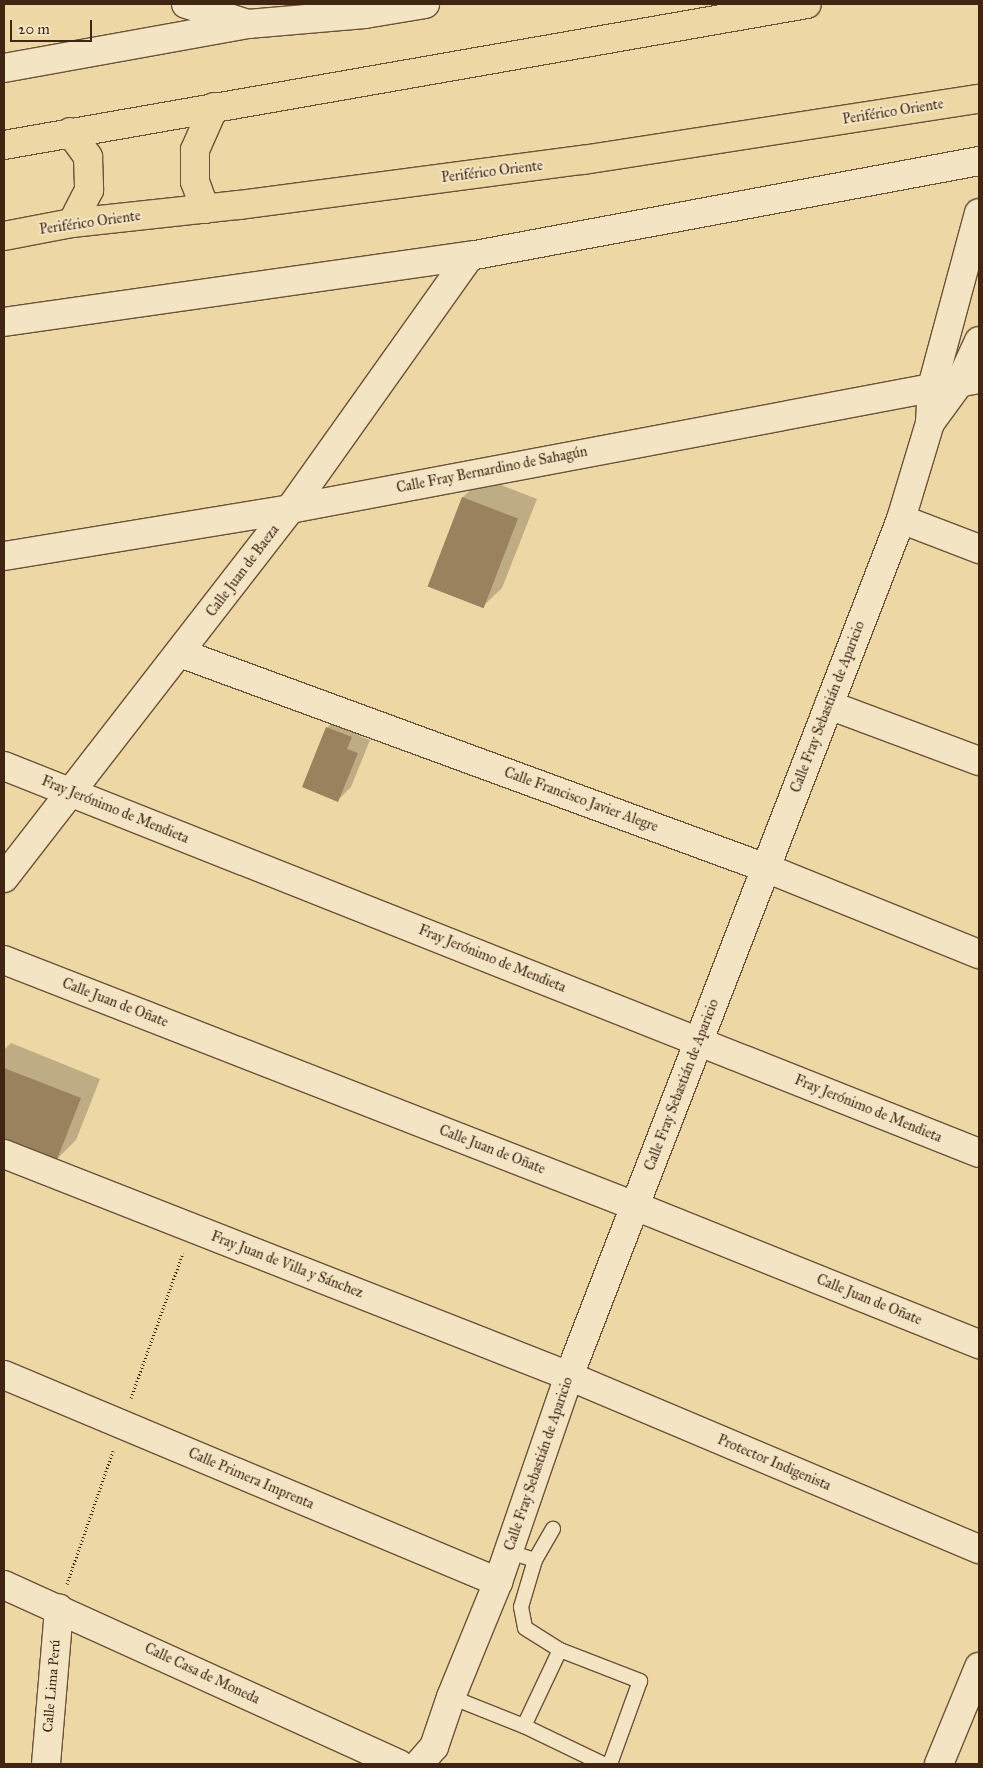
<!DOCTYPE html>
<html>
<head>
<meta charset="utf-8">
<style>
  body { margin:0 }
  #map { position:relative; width:983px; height:1768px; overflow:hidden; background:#edd7a5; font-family:"IM FELL Great Primer",serif }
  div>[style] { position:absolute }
  .shadow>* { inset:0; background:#0003 }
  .building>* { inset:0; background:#9a825f; transform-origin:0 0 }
  .path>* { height:3px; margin-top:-1.5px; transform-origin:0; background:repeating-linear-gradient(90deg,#412513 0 1px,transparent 0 3.5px) }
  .roads { filter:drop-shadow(1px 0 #6c5238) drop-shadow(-1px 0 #6c5238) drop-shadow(0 1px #6c5238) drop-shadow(0 -1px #6c5238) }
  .service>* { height:14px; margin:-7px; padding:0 7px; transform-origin:7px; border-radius:7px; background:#f3e5c4 }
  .minor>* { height:28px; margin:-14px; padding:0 14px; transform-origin:14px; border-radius:14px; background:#f3e5c4 }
  .tertiary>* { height:28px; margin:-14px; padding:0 14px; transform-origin:14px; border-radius:14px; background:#f3e5c4 }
  .trunk>* { height:28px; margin:-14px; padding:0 14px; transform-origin:14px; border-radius:14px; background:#edd7a5 }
  span { translate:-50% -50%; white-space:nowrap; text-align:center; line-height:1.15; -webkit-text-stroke:4px #f3e5c4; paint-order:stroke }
  .street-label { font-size:14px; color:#412513 }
  .frame { position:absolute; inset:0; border:5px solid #412513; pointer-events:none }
  .scale { position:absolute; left:10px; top:20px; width:82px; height:22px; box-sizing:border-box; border:2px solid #412513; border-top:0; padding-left:6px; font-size:15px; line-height:18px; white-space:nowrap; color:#412513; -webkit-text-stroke:4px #f3e5c4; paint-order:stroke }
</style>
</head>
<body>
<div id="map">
  <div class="shadow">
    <div style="clip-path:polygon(483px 478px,537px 499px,502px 588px,482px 607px,428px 586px,463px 497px)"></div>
    <div style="clip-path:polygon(340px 715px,364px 724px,359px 736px,370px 740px,351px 787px,338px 800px,327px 728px)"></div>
    <div style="clip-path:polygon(11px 1043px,100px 1079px,76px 1140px,56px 1160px,4px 1139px,4px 1050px)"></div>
  </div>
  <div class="building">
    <div style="left:462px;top:497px;width:60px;height:96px;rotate:21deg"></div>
    <div style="clip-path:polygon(326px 727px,352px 737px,347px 749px,358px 753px,338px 802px,302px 787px)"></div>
    <div style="clip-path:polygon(4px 1068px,81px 1098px,56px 1162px,4px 1141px)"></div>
  </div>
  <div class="path">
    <div style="left:131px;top:1398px;width:154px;rotate:-70.3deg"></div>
    <div style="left:67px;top:1584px;width:141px;rotate:-70.9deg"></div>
  </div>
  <div class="roads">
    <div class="service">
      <div style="left:509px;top:1552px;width:27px;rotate:17deg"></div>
      <div style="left:535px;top:1560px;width:36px;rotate:-60deg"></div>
      <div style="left:535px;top:1560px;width:49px;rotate:106.6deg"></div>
      <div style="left:521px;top:1607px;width:21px;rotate:79deg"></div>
      <div style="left:525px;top:1628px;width:41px;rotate:32.2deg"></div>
      <div style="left:451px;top:1697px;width:79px;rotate:21.7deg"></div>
      <div style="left:524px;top:1726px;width:88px;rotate:25.7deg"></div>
      <div style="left:524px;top:1726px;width:84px;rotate:-64.7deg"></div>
      <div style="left:560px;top:1650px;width:86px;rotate:21.2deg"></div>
      <div style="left:640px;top:1681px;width:88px;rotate:109.9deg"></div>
    </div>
    <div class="minor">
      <div style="left:186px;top:4px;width:65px;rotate:17.9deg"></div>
      <div style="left:901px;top:519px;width:84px;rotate:21deg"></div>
      <div style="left:4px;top:556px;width:290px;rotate:-9.3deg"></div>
      <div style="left:290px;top:509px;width:701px;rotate:-10.68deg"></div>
      <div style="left:180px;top:653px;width:624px;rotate:20.15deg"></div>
      <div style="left:766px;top:868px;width:230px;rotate:22deg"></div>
      <div style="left:829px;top:705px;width:160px;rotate:20.5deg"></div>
      <div style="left:4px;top:766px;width:1049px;rotate:21.65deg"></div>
      <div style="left:4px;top:960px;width:677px;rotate:21.3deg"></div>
      <div style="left:635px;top:1206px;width:371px;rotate:21.9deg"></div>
      <div style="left:4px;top:1154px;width:607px;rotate:21.45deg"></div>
      <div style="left:569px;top:1376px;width:445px;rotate:22.9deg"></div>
      <div style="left:4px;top:1375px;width:536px;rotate:22.74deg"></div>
      <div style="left:4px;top:1585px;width:434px;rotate:24.4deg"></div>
      <div style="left:46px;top:1764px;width:156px;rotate:-85.2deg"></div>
      <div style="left:939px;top:1764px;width:105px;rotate:-67.6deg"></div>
    </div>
    <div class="tertiary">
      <div style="left:4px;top:68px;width:248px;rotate:-10.2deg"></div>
      <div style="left:248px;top:24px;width:117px;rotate:-4.9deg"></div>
      <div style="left:365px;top:14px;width:61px;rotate:-9.5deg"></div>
      <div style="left:4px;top:322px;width:471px;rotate:-8.1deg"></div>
      <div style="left:470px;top:256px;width:518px;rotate:-10.57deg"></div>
      <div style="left:930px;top:423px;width:51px;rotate:-53.8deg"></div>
      <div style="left:960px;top:382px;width:45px;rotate:-65.1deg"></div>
      <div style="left:4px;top:878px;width:467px;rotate:-52.2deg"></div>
      <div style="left:290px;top:509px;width:310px;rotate:-54.6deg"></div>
      <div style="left:419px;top:1764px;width:23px;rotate:-49deg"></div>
      <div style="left:434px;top:1747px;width:53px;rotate:-71.2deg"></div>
      <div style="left:451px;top:1697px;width:124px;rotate:-67.8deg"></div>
      <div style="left:498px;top:1582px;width:218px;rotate:-71deg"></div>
      <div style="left:569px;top:1376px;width:919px;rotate:-68.82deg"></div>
      <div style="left:901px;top:519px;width:100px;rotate:-73.2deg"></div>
      <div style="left:930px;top:423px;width:36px;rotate:-87deg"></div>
      <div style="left:932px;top:387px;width:180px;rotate:-74.9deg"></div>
    </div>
    <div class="trunk">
      <div style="left:70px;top:132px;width:31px;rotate:54deg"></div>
      <div style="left:88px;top:157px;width:33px;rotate:88deg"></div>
      <div style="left:89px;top:190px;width:37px;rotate:117deg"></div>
      <div style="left:4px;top:145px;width:815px;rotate:-9.96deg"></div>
      <div style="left:205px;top:209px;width:29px;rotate:-110deg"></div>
      <div style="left:195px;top:182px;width:32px;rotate:-90deg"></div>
      <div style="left:195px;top:150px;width:47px;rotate:-66.2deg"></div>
      <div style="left:4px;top:236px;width:69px;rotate:-10.8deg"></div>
      <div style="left:72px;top:223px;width:168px;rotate:-6.2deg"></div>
      <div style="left:239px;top:205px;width:347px;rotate:-7.5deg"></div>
      <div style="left:583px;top:160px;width:401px;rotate:-8.8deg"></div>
    </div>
  </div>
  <div class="street-label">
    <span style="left:893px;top:112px;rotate:-9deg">Periférico Oriente</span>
    <span style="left:492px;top:172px;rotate:-7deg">Periférico Oriente</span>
    <span style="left:90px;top:223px;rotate:-8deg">Periférico Oriente</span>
    <span style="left:492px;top:470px;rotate:-11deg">Calle Fray Bernardino de Sahagún</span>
    <span style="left:243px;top:571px;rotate:-53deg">Calle Juan de Baeza</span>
    <span style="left:828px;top:707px;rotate:-69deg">Calle Fray Sebastián de Aparicio</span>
    <span style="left:581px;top:800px;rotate:20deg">Calle Francisco Javier Alegre</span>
    <span style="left:115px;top:810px;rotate:22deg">Fray Jerónimo de Mendieta</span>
    <span style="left:492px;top:959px;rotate:22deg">Fray Jerónimo de Mendieta</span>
    <span style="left:115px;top:1003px;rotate:21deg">Calle Juan de Oñate</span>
    <span style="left:682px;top:1085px;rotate:-69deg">Calle Fray Sebastián de Aparicio</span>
    <span style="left:868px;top:1109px;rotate:22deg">Fray Jerónimo de Mendieta</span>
    <span style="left:492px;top:1150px;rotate:21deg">Calle Juan de Oñate</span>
    <span style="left:287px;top:1265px;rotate:21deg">Fray Juan de Villa y Sánchez</span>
    <span style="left:869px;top:1300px;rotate:22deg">Calle Juan de Oñate</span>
    <span style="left:774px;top:1463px;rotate:23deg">Protector Indigenista</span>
    <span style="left:539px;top:1464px;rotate:-71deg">Calle Fray Sebastián de Aparicio</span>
    <span style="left:251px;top:1479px;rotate:23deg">Calle Primera Imprenta</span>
    <span style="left:202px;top:1674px;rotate:25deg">Calle Casa de Moneda</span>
    <span style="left:52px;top:1686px;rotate:-85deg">Calle Lima Perú</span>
  </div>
  <div class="frame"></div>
  <div class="scale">20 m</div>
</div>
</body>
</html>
